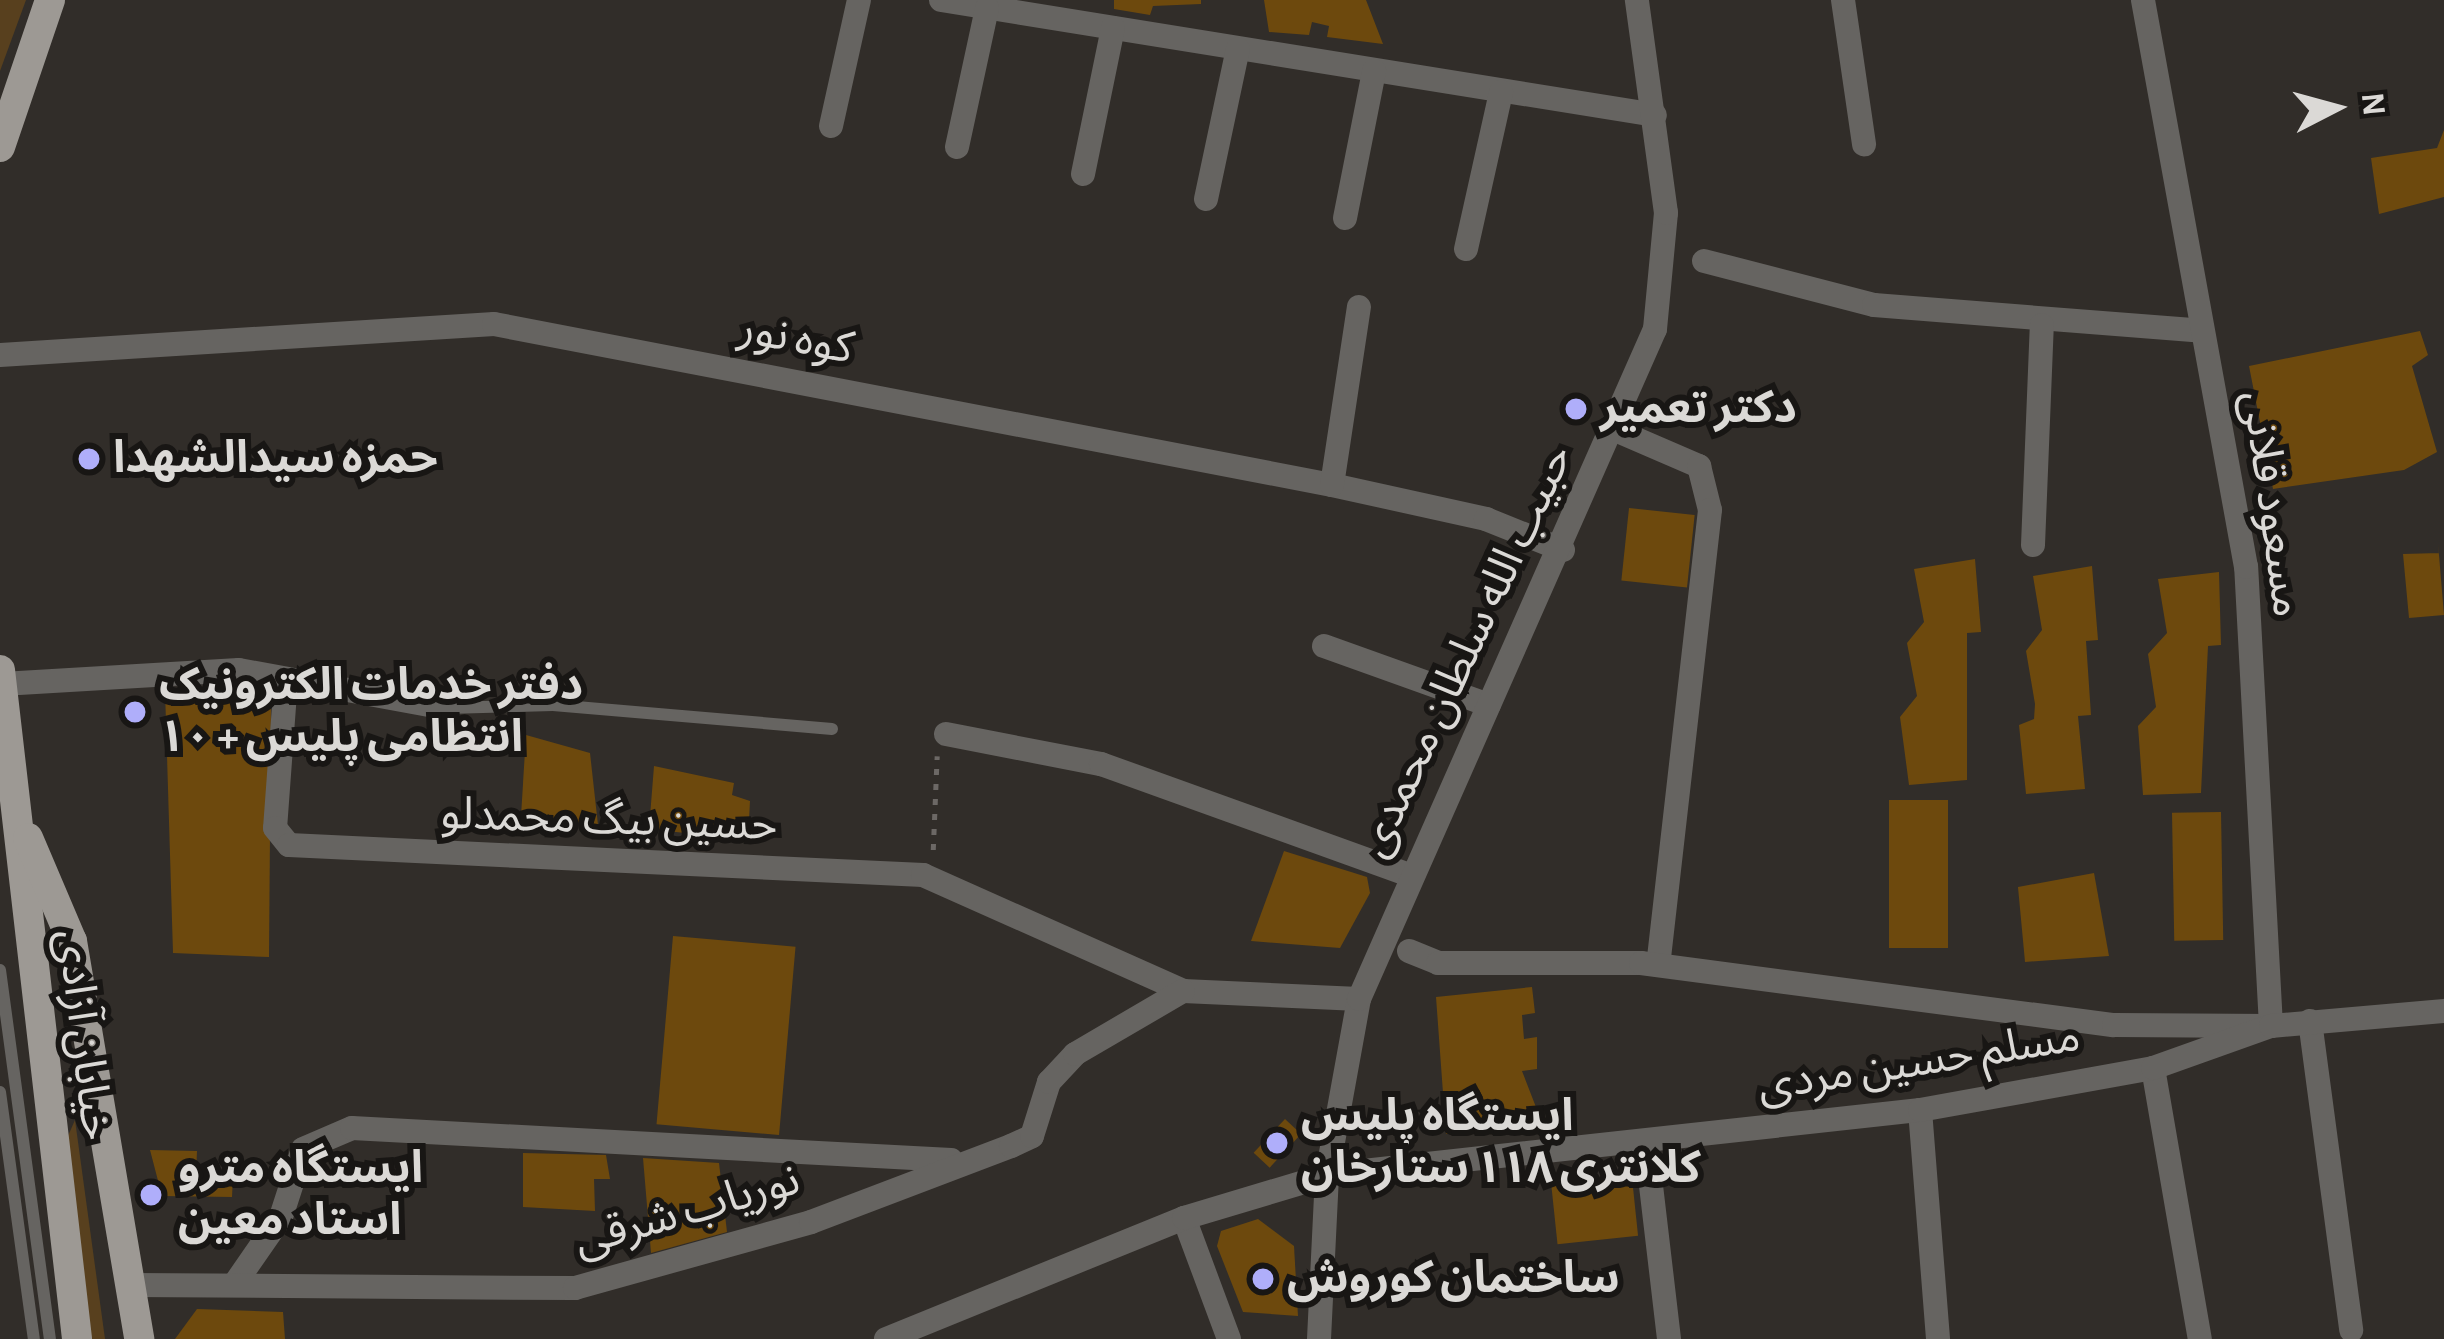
<!DOCTYPE html>
<html>
<head>
<meta charset="utf-8">
<style>
  body { margin:0 }
  #map { position:relative; width:2444px; height:1339px; overflow:hidden; background:#312d29; font-family:"Alegreya Sans","Noto Sans Arabic",sans-serif }
  div>[style] { position:absolute }
  .green>* { inset:0; background:#58401e }
  .building>* { inset:0; background:#6d490d; transform-origin:0 0 }
  .path>* { height:4.5px; margin-top:-2.25px; transform-origin:0; background:repeating-linear-gradient(90deg,#6c6865 0 6px,transparent 0 15px) }
  .lane>* { height:12px; margin:-6px; padding:0 6px; transform-origin:6px; border-radius:6px; background:#666461 }
  .street>* { height:24px; margin:-12px; padding:0 12px; transform-origin:12px; border-radius:12px; background:#666461 }
  .primary>* { height:30px; margin:-15px; padding:0 15px; transform-origin:15px; border-radius:15px; background:#9d9994 }
  .dots>* { width:33px; height:33px; translate:-50% -50%; box-sizing:border-box; border:6px solid #181614; border-radius:50% }
  span { translate:-50% -50%; white-space:nowrap; text-align:center; line-height:1.15; -webkit-text-stroke:12px #181614; paint-order:stroke }
  .street-label { font-size:45px; color:#dbd9d6 }
  .poi-label { font-size:45px; color:#dbd9d6; font-weight:700 }
  .left { translate:0 -50%; text-align:left }
  .north { position:absolute; left:2276px; top:48px; width:120px; height:120px; -webkit-text-stroke:9px #181614; paint-order:stroke; rotate:84deg; font-size:33px; font-weight:700; line-height:48px; text-align:center; color:#dbd9d6 }
  .north::after { content:''; display:block; margin:auto; width:42px; height:54px; background:#dbd9d6; clip-path:polygon(50% 0,100% 100%,50% 72%,0 100%) }
</style>
</head>
<body>
<div id="map">
  <div class="green">
    <div style="clip-path:polygon(0 0,26px 0,0 71px)"></div>
    <div style="clip-path:polygon(75px 1120px,105px 1339px,90px 1339px,64px 1145px)"></div>
  </div>
  <div class="building">
    <div style="clip-path:polygon(1114px 0,1201px 0,1201px 4px,1153px 6px,1150px 15px,1114px 9px)"></div>
    <div style="clip-path:polygon(1264px 0,1366px 0,1383px 44px,1327px 37px,1329px 26px,1312px 22px,1309px 35px,1269px 32px)"></div>
    <div style="clip-path:polygon(2444px 130px,2444px 197px,2379px 214px,2371px 158px,2437px 148px)"></div>
    <div style="clip-path:polygon(2420px 331px,2428px 355px,2412px 366px,2437px 452px,2404px 470px,2273px 489px,2249px 366px)"></div>
    <div style="left:1629px;top:508px;width:66px;height:73px;rotate:6deg"></div>
    <div style="clip-path:polygon(2438px 543px,2444px 615px,2409px 618px,2403px 554px,2439px 553px)"></div>
    <div style="clip-path:polygon(1975px 559px,1981px 632px,1967px 633px,1967px 780px,1909px 785px,1900px 717px,1917px 696px,1907px 643px,1924px 622px,1914px 569px)"></div>
    <div style="clip-path:polygon(2092px 566px,2098px 640px,2086px 641px,2091px 715px,2078px 716px,2085px 789px,2026px 794px,2019px 725px,2034px 719px,2035px 704px,2026px 651px,2042px 630px,2033px 576px)"></div>
    <div style="clip-path:polygon(2219px 572px,2221px 645px,2208px 646px,2201px 793px,2143px 795px,2138px 726px,2156px 707px,2148px 654px,2167px 633px,2158px 579px)"></div>
    <div style="clip-path:polygon(165px 690px,263px 694px,271px 710px,269px 957px,173px 953px)"></div>
    <div style="clip-path:polygon(526px 735px,590px 753px,598px 825px,521px 816px)"></div>
    <div style="clip-path:polygon(654px 766px,734px 783px,732px 795px,750px 801px,748px 840px,649px 829px)"></div>
    <div style="left:1948px;top:800px;width:148px;height:59px;rotate:90deg"></div>
    <div style="left:2221px;top:812px;width:128px;height:49px;rotate:89deg"></div>
    <div style="clip-path:polygon(1284px 851px,1367px 877px,1370px 893px,1340px 948px,1251px 941px)"></div>
    <div style="clip-path:polygon(2094px 873px,2109px 956px,2025px 962px,2018px 887px)"></div>
    <div style="left:673px;top:936px;width:123px;height:189px;rotate:5deg"></div>
    <div style="clip-path:polygon(1532px 987px,1535px 1013px,1522px 1015px,1524px 1039px,1537px 1037px,1537px 1069px,1522px 1071px,1541px 1120px,1446px 1134px,1436px 997px)"></div>
    <div style="left:1285px;top:1119px;width:22px;height:46px;rotate:43deg"></div>
    <div style="clip-path:polygon(150px 1150px,197px 1151px,196px 1176px,233px 1177px,232px 1197px,162px 1196px)"></div>
    <div style="clip-path:polygon(523px 1153px,606px 1155px,610px 1179px,594px 1179px,595px 1211px,523px 1207px)"></div>
    <div style="clip-path:polygon(643px 1158px,719px 1163px,727px 1232px,651px 1253px)"></div>
    <div style="left:1632px;top:1178px;width:58px;height:81px;rotate:84deg"></div>
    <div style="clip-path:polygon(1258px 1219px,1294px 1246px,1298px 1316px,1243px 1312px,1217px 1246px,1221px 1231px)"></div>
    <div style="clip-path:polygon(197px 1309px,283px 1312px,285px 1339px,175px 1339px)"></div>
  </div>
  <div class="path">
    <div style="left:933px;top:850px;width:94px;rotate:-87.6deg"></div>
  </div>
  <div class="lane">
    <div style="left:447px;top:708px;width:106px;rotate:-1.6deg"></div>
    <div style="left:553px;top:705px;width:280px;rotate:4.9deg"></div>
    <div style="left:0;top:970px;width:372px;rotate:82.3deg"></div>
    <div style="left:0;top:1092px;width:249px;rotate:82.2deg"></div>
  </div>
  <div class="street">
    <div style="left:941px;top:0;width:723px;rotate:9.15deg"></div>
    <div style="left:1843px;top:0;width:146px;rotate:81.7deg"></div>
    <div style="left:831px;top:126px;width:129px;rotate:-77.5deg"></div>
    <div style="left:957px;top:147px;width:142px;rotate:-77.8deg"></div>
    <div style="left:1083px;top:174px;width:149px;rotate:-78.4deg"></div>
    <div style="left:1206px;top:199px;width:153px;rotate:-78deg"></div>
    <div style="left:1345px;top:218px;width:150px;rotate:-78.8deg"></div>
    <div style="left:1466px;top:249px;width:161px;rotate:-77.4deg"></div>
    <div style="left:1704px;top:261px;width:176px;rotate:14.5deg"></div>
    <div style="left:1874px;top:305px;width:329px;rotate:4.5deg"></div>
    <div style="left:0;top:355px;width:495px;rotate:-3.6deg"></div>
    <div style="left:494px;top:324px;width:853px;rotate:10.88deg"></div>
    <div style="left:1332px;top:485px;width:158px;rotate:12.4deg"></div>
    <div style="left:1486px;top:519px;width:83px;rotate:21.9deg"></div>
    <div style="left:1613px;top:429px;width:94px;rotate:23.3deg"></div>
    <div style="left:1699px;top:466px;width:45px;rotate:76deg"></div>
    <div style="left:1710px;top:510px;width:458px;rotate:96.5deg"></div>
    <div style="left:1332px;top:485px;width:180px;rotate:-81.4deg"></div>
    <div style="left:2033px;top:545px;width:220px;rotate:-87.7deg"></div>
    <div style="left:1324px;top:646px;width:175px;rotate:19.7deg"></div>
    <div style="left:286px;top:679px;width:149px;rotate:94.2deg"></div>
    <div style="left:275px;top:828px;width:22px;rotate:51deg"></div>
    <div style="left:289px;top:845px;width:635px;rotate:2.71deg"></div>
    <div style="left:923px;top:875px;width:285px;rotate:24deg"></div>
    <div style="left:1183px;top:991px;width:176px;rotate:2.6deg"></div>
    <div style="left:2px;top:684px;width:237px;rotate:-3.4deg"></div>
    <div style="left:239px;top:670px;width:211px;rotate:10.4deg"></div>
    <div style="left:946px;top:734px;width:158px;rotate:11deg"></div>
    <div style="left:1101px;top:764px;width:327px;rotate:19.8deg"></div>
    <div style="left:1409px;top:951px;width:31px;rotate:22deg"></div>
    <div style="left:1438px;top:963px;width:203px"></div>
    <div style="left:1641px;top:963px;width:477px;rotate:7.5deg"></div>
    <div style="left:2114px;top:1025px;width:157px;rotate:0.4deg"></div>
    <div style="left:2271px;top:1026px;width:460px;rotate:-93.1deg"></div>
    <div style="left:2246px;top:567px;width:576px;rotate:-100.3deg"></div>
    <div style="left:2310px;top:1021px;width:312px;rotate:82.4deg"></div>
    <div style="left:2153px;top:1068px;width:275px;rotate:80.2deg"></div>
    <div style="left:1920px;top:1110px;width:230px;rotate:85.5deg"></div>
    <div style="left:1646px;top:1143px;width:197px;rotate:83.3deg"></div>
    <div style="left:1184px;top:1218px;width:129px;rotate:69.6deg"></div>
    <div style="left:236px;top:1282px;width:79px;rotate:-55.3deg"></div>
    <div style="left:281px;top:1217px;width:71px;rotate:-72.1deg"></div>
    <div style="left:303px;top:1149px;width:53px;rotate:-23.2deg"></div>
    <div style="left:352px;top:1128px;width:600px;rotate:3.06deg"></div>
    <div style="left:131px;top:1285px;width:444px;rotate:0.4deg"></div>
    <div style="left:575px;top:1288px;width:245px;rotate:-15.6deg"></div>
    <div style="left:811px;top:1222px;width:214px;rotate:-20.8deg"></div>
    <div style="left:1011px;top:1146px;width:23px;rotate:-25deg"></div>
    <div style="left:1032px;top:1136px;width:57px;rotate:-72.5deg"></div>
    <div style="left:1049px;top:1082px;width:38px;rotate:-47deg"></div>
    <div style="left:1075px;top:1054px;width:125px;rotate:-30.3deg"></div>
    <div style="left:886px;top:1339px;width:322px;rotate:-22.1deg"></div>
    <div style="left:1184px;top:1218px;width:149px;rotate:-16.7deg"></div>
    <div style="left:1327px;top:1175px;width:597px;rotate:-6.26deg"></div>
    <div style="left:1920px;top:1110px;width:237px;rotate:-10.2deg"></div>
    <div style="left:2153px;top:1068px;width:125px;rotate:-19.6deg"></div>
    <div style="left:2271px;top:1026px;width:174px;rotate:-5deg"></div>
    <div style="left:1319px;top:1339px;width:164px;rotate:-87.2deg"></div>
    <div style="left:1327px;top:1175px;width:179px;rotate:-79.7deg"></div>
    <div style="left:1359px;top:999px;width:732px;rotate:-66.16deg"></div>
    <div style="left:1655px;top:329px;width:117px;rotate:-84.6deg"></div>
    <div style="left:1666px;top:213px;width:215px;rotate:-97.8deg"></div>
  </div>
  <div class="primary">
    <div style="left:0;top:147px;width:155px;rotate:-71.2deg"></div>
    <div style="left:0;top:670px;width:673px;rotate:83.43deg"></div>
    <div style="left:28px;top:838px;width:112px;rotate:66.9deg"></div>
    <div style="left:72px;top:941px;width:404px;rotate:80.4deg"></div>
  </div>
  <div class="dots">
    <div style="left:1576px;top:409px;background:#afaefa"></div>
    <div style="left:89px;top:459px;background:#afaefa"></div>
    <div style="left:135px;top:712px;background:#afaefa"></div>
    <div style="left:1277px;top:1143px;background:#afaefa"></div>
    <div style="left:151px;top:1195px;background:#afaefa"></div>
    <div style="left:1263px;top:1279px;background:#afaefa"></div>
  </div>
  <div class="street-label">
    <span style="left:796px;top:339px;rotate:11deg">کوه نور</span>
    <span style="left:2272px;top:504px;rotate:82deg">مسعود قلانی</span>
    <span style="left:1466px;top:651px;rotate:-65deg">حبیب الله سلطان محمدی</span>
    <span style="left:609px;top:820px;rotate:2deg">حسین بیگ محمدلو</span>
    <span style="left:84px;top:1035px;rotate:83deg">خیابان آزادی</span>
    <span style="left:1919px;top:1062px;rotate:-9deg">مسلم حسین مردی</span>
    <span style="left:687px;top:1211px;rotate:-16deg">نوریاب شرقی</span>
  </div>
  <div class="poi-label">
    <span class="left" style="left:1600px;top:409px">دکتر تعمیر</span>
    <span class="left" style="left:113px;top:459px">حمزه سیدالشهدا</span>
    <span class="left" style="left:159px;top:712px">دفتر خدمات الکترونیک<br>انتظامی پلیس + ۱۰</span>
    <span class="left" style="left:1301px;top:1143px">ایستگاه پلیس<br>کلانتری ۱۱۸ ستارخان</span>
    <span class="left" style="left:178px;top:1195px">ایستگاه مترو<br>استاد معین</span>
    <span class="left" style="left:1287px;top:1279px">ساختمان کوروش</span>
  </div>
  <div class="north">N</div>
</div>
</body>
</html>
